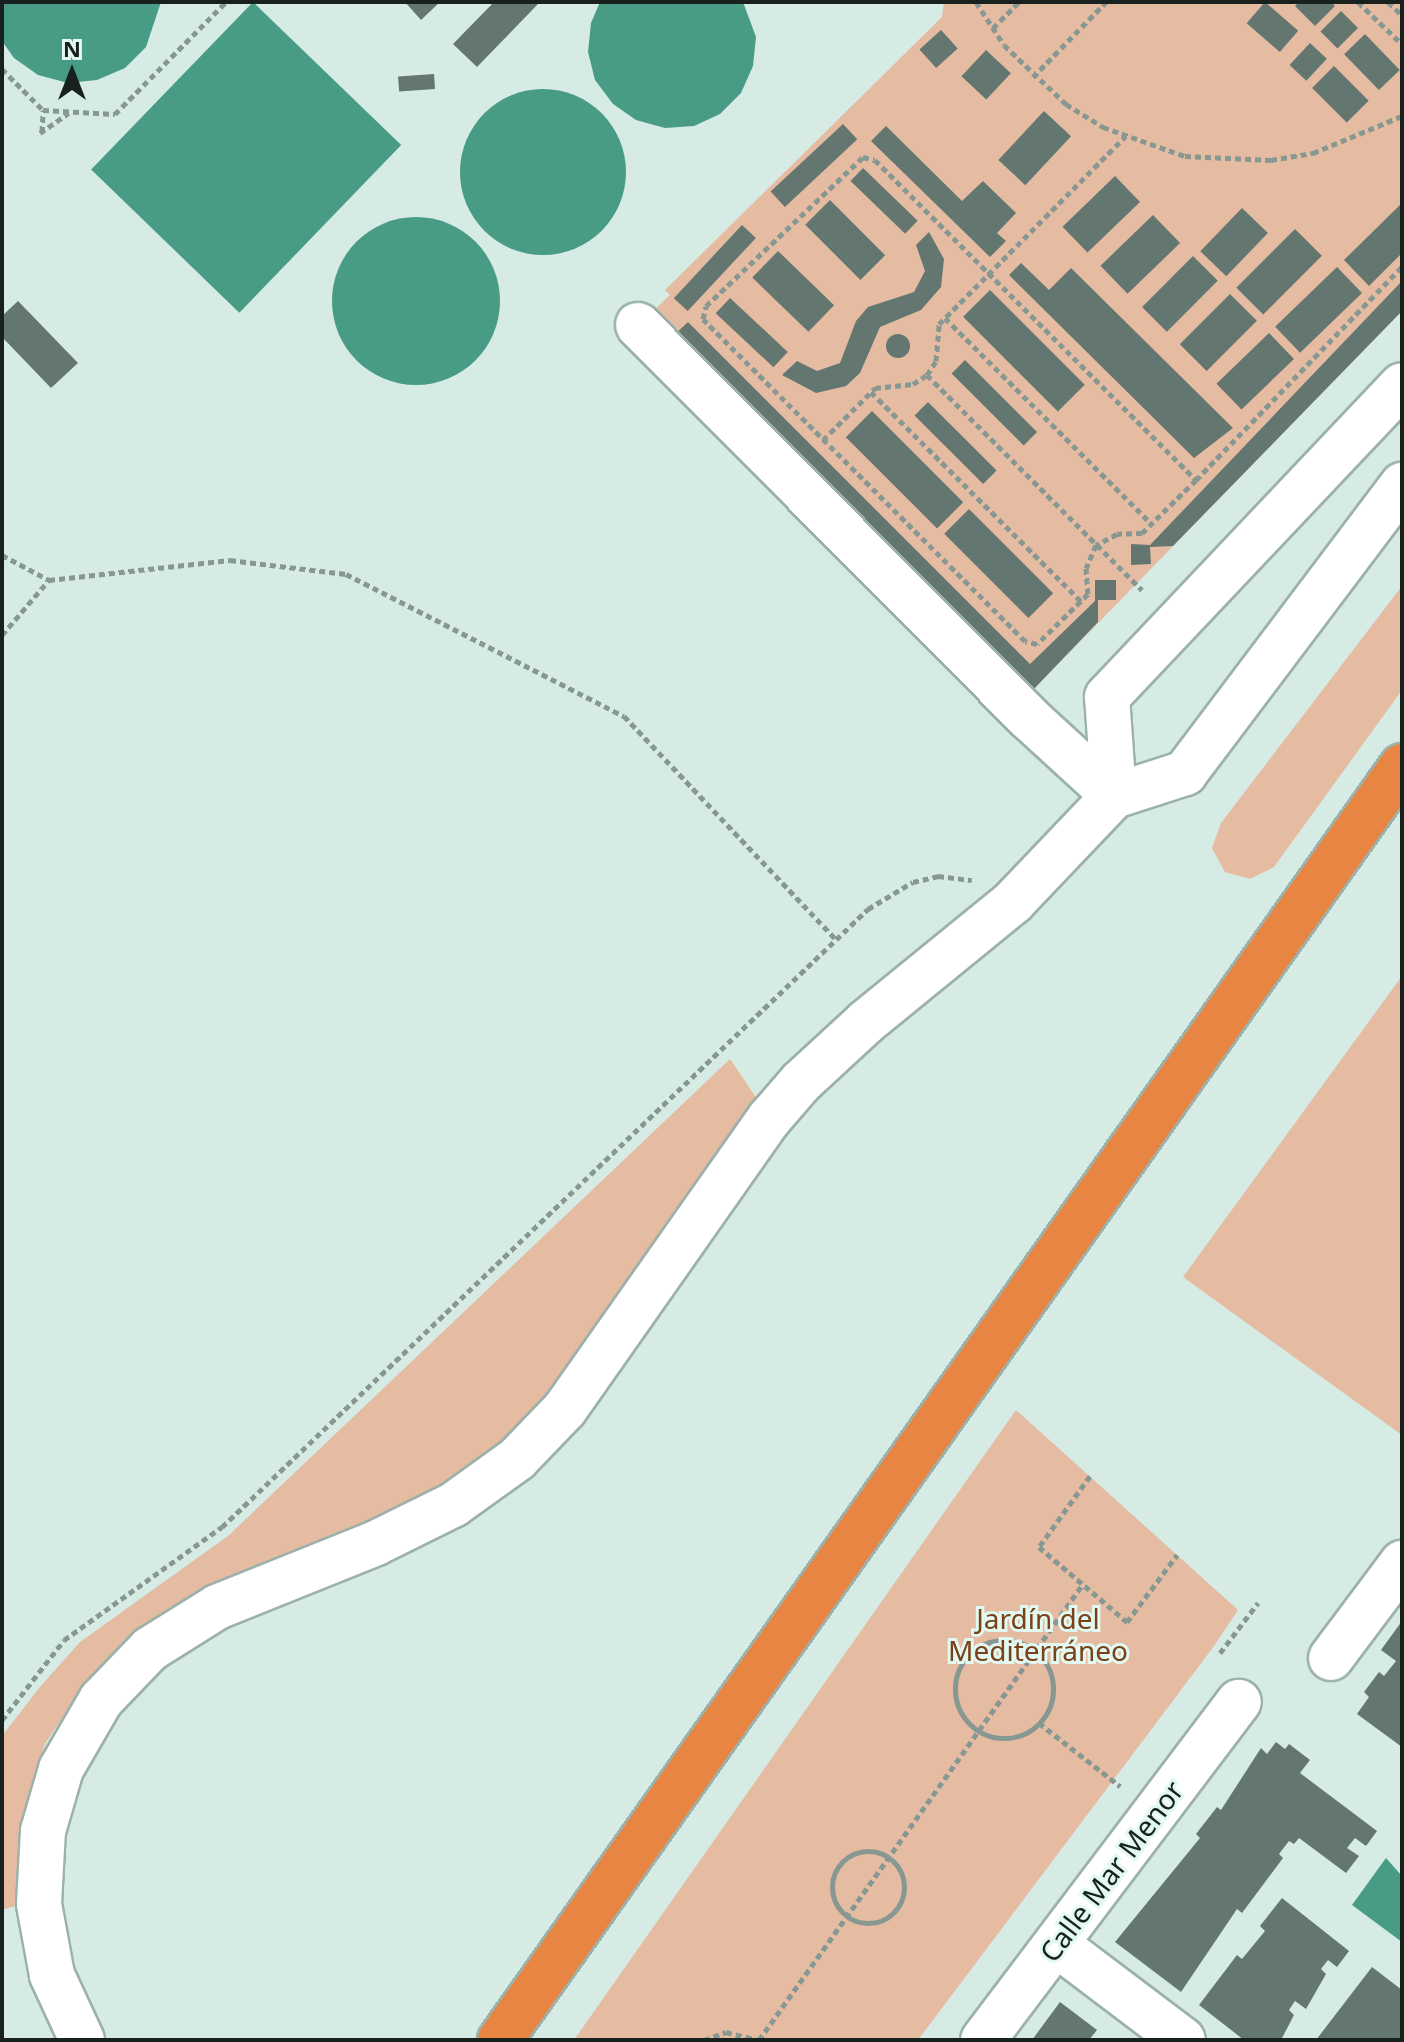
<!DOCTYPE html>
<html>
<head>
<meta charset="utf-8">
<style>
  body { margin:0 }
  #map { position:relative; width:1404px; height:2042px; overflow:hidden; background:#d5ebe4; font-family:"Noto Sans",sans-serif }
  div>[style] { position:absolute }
  .green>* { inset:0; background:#e5bba2 }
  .water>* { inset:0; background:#489c85; transform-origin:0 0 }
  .round { border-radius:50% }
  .building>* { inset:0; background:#637770; transform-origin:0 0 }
  .path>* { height:5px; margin-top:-2.5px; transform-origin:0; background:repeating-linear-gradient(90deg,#879791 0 6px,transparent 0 10px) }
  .path>.ring { margin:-2.5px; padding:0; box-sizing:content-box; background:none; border:5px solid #879791; border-radius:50% }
  .roads { filter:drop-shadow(2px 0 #9cb1aa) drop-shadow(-2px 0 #9cb1aa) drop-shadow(0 2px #9cb1aa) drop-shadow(0 -2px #9cb1aa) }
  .minor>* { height:44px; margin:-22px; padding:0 22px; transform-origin:22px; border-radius:22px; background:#fff }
  .highway>* { height:44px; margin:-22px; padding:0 22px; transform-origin:22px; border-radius:22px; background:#e88543 }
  span { translate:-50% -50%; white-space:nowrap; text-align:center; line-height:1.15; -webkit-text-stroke:6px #e2f9f1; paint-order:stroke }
  .park-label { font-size:28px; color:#7a4119 }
  .street-label { font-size:28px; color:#19211e }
  .frame { position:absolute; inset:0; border:4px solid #19211e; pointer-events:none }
  .north { position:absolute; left:32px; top:32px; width:80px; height:80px; -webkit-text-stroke:6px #e2f9f1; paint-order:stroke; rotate:0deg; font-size:22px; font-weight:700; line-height:32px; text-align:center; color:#19211e }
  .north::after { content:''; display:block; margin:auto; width:28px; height:36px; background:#19211e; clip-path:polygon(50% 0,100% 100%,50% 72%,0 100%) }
</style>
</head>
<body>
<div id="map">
  <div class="green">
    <div style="clip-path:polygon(944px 2px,1402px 2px,1402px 311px,1030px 693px,649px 315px,670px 295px,665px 290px,942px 17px)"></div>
    <div style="clip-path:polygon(1402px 586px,1402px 690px,1274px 867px,1250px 879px,1225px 872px,1212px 848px,1221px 823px)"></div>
    <div style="clip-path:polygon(1402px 976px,1402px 1435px,1183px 1277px)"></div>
    <div style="clip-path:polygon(730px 1059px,757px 1099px,549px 1395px,503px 1442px,442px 1487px,367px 1524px,207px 1588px,136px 1632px,83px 1686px,45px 1744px,34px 1775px,19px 1840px,18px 1905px,2px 1910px,2px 1736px,40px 1687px,80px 1642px,228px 1536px)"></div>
    <div style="clip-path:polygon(1016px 1410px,1238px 1610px,1214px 1646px,918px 2040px,574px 2040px)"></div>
  </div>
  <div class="water">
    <div style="clip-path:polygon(2px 2px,161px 2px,146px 47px,125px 68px,97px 80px,68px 83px,38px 75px,14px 58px,2px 41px)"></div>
    <div style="left:253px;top:2px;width:206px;height:233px;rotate:44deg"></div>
    <div style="clip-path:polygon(600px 2px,743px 2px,756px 37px,753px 66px,741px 93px,720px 114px,694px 126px,665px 128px,636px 120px,613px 104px,595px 80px,588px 52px,591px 23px)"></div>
    <div class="round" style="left:460px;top:89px;width:166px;height:166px"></div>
    <div class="round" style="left:332px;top:217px;width:168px;height:168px"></div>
    <div style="clip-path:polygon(1386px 1858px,1402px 1876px,1402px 1942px,1352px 1905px)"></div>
  </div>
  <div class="building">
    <div style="clip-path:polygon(405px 2px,440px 2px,421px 20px)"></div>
    <div style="clip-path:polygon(494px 2px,540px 2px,477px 67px,453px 44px)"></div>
    <div style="left:1265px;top:2px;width:44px;height:28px;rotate:41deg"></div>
    <div style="clip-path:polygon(1299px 2px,1331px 2px,1335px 6px,1315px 26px,1295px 6px)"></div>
    <div style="left:1341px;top:11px;width:24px;height:29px;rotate:45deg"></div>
    <div style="left:941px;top:30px;width:25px;height:29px;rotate:48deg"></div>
    <div style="left:1365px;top:34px;width:50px;height:29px;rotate:46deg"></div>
    <div style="left:1310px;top:43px;width:23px;height:30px;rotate:43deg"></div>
    <div style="left:986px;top:50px;width:34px;height:36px;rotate:43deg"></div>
    <div style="left:1334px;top:66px;width:49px;height:31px;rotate:45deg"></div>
    <div style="left:434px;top:74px;width:15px;height:36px;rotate:86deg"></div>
    <div style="left:1044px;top:111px;width:37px;height:67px;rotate:43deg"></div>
    <div style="left:843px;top:124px;width:21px;height:99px;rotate:47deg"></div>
    <div style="clip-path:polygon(886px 126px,962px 201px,983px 181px,1016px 213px,997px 233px,1006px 241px,990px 257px,871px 141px)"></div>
    <div style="left:863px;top:168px;width:76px;height:18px;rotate:44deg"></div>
    <div style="left:1115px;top:176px;width:36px;height:73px;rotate:46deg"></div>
    <div style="left:830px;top:200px;width:78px;height:35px;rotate:45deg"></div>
    <div style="clip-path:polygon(1402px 203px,1402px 253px,1369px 286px,1344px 260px)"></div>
    <div style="left:1242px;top:208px;width:36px;height:60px;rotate:44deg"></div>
    <div style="left:1153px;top:215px;width:39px;height:73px;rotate:46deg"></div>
    <div style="left:742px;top:225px;width:19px;height:100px;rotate:43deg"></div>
    <div style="left:1295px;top:229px;width:38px;height:83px;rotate:45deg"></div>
    <div style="clip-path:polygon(929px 232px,944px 259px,941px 287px,921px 310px,880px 327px,860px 373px,846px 386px,816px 393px,782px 375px,797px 361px,817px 371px,840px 363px,856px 321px,868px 307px,914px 292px,925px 271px,916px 245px)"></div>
    <div style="left:778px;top:251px;width:78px;height:37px;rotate:44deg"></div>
    <div style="left:1193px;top:256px;width:35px;height:72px;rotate:45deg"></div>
    <div style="clip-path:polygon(1021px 263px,1049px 290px,1071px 268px,1233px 428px,1194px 458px,1009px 275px)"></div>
    <div style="left:1337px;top:267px;width:36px;height:86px;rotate:46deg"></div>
    <div style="clip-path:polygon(1402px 281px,1402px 311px,1173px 546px,1150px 547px,1151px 564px,1131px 565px,1131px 544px,1150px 545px)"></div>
    <div style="left:990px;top:290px;width:134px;height:38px;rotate:45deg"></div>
    <div style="left:1230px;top:294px;width:38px;height:71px;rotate:45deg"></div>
    <div style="left:730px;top:298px;width:79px;height:21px;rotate:43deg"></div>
    <div style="clip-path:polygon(18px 301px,78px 363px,51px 388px,2px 337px,2px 316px)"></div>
    <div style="clip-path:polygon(688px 322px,1030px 664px,1095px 601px,1095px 580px,1116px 580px,1116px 600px,1098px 600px,1098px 622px,1030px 693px,672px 337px)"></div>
    <div style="left:1269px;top:333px;width:36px;height:73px;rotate:46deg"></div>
    <div class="round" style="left:886px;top:334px;width:24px;height:24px"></div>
    <div style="left:965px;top:360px;width:102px;height:19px;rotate:45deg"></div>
    <div style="left:928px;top:402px;width:97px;height:19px;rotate:45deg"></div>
    <div style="left:872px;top:411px;width:129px;height:37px;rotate:45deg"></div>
    <div style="left:969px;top:509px;width:119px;height:35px;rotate:45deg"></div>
    <div style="clip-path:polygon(1402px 1621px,1402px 1747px,1357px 1714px,1369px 1697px,1364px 1692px,1379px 1672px,1384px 1676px,1396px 1661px,1381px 1650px)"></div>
    <div style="clip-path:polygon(1276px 1742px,1285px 1749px,1289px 1744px,1310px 1760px,1300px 1773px,1377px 1831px,1366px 1846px,1355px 1838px,1347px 1848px,1359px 1856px,1346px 1873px,1299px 1838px,1294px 1844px,1289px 1841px,1279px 1854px,1283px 1858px,1242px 1913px,1237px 1909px,1181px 1992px,1115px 1942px,1200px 1838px,1196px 1834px,1217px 1807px,1221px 1810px,1261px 1748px,1267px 1754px)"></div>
    <div style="clip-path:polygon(1282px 1898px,1349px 1951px,1337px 1967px,1328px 1960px,1321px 1969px,1326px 1974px,1306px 2009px,1295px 2001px,1289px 2010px,1294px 2015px,1281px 2040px,1244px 2040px,1199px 2005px,1237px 1955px,1242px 1959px,1265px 1931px,1260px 1926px)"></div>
    <div style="clip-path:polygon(1372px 1967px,1402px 1990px,1402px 2040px,1316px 2040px)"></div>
    <div style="clip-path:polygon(1060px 2002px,1097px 2030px,1089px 2040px,1032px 2040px)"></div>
  </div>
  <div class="path">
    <div style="left:976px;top:2px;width:51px;rotate:56.9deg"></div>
    <div style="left:1004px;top:45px;width:86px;rotate:43.6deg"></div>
    <div style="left:1066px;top:104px;width:44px;rotate:31.9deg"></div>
    <div style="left:1103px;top:127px;width:87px;rotate:19.5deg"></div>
    <div style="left:1185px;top:156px;width:86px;rotate:2.7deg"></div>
    <div style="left:1271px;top:160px;width:43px;rotate:-9.5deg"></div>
    <div style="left:1313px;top:153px;width:96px;rotate:-22.6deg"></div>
    <div style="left:1358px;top:2px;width:61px;rotate:43.7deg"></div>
    <div style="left:1388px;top:2px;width:19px;rotate:43deg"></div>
    <div style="left:993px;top:28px;width:37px;rotate:-45deg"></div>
    <div style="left:2px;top:69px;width:58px;rotate:45deg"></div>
    <div style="left:43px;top:110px;width:72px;rotate:3.2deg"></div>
    <div style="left:115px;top:114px;width:158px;rotate:-45.3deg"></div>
    <div style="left:1033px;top:77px;width:105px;rotate:-45.8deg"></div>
    <div style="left:42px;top:132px;width:22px;rotate:-87deg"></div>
    <div style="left:40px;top:133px;width:35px;rotate:-35deg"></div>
    <div style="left:863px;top:157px;width:12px;rotate:14deg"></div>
    <div style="left:875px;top:160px;width:453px;rotate:44.9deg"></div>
    <div style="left:1196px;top:480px;width:76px;rotate:135.5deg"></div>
    <div style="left:1142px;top:533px;width:25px;rotate:178deg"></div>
    <div style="left:1117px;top:534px;width:24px;rotate:152deg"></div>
    <div style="left:1096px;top:545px;width:25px;rotate:113deg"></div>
    <div style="left:1086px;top:568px;width:26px;rotate:86deg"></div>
    <div style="left:1088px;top:594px;width:71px;rotate:135.6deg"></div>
    <div style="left:1037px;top:644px;width:12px;rotate:-166deg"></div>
    <div style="left:1025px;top:641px;width:455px;rotate:-135deg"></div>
    <div style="left:703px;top:319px;width:13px;rotate:-77deg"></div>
    <div style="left:706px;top:306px;width:216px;rotate:-43.5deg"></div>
    <div style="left:945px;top:318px;width:292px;rotate:44.9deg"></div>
    <div style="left:927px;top:375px;width:304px;rotate:45deg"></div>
    <div style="left:871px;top:392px;width:298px;rotate:44.9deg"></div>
    <div style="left:823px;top:440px;width:74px;rotate:-45deg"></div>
    <div style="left:875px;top:388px;width:38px;rotate:-6deg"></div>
    <div style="left:913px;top:384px;width:17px;rotate:-33deg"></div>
    <div style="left:927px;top:375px;width:17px;rotate:-57deg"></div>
    <div style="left:936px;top:361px;width:37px;rotate:-85deg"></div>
    <div style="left:939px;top:324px;width:264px;rotate:-45.2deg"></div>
    <div style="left:1196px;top:480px;width:296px;rotate:-46deg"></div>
    <div style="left:2px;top:555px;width:53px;rotate:28deg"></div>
    <div style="left:49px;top:580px;width:182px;rotate:-6.3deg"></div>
    <div style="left:230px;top:560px;width:117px;rotate:6.9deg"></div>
    <div style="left:346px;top:574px;width:312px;rotate:27.1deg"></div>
    <div style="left:624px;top:716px;width:306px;rotate:46.5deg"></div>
    <div style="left:2px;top:635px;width:72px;rotate:-49.5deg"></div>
    <div style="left:1090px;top:1476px;width:87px;rotate:125.7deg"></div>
    <div style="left:1039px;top:1547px;width:116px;rotate:40.4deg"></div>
    <div style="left:1127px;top:1622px;width:84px;rotate:-53.3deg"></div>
    <div class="ring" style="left:955px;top:1640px;width:93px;height:93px"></div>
    <div style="left:1220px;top:1653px;width:63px;rotate:-52.8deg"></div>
    <div style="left:2px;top:1720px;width:101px;rotate:-52.2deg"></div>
    <div style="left:64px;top:1640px;width:194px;rotate:-35.6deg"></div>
    <div style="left:222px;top:1527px;width:894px;rotate:-43.73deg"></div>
    <div style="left:868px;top:909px;width:52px;rotate:-31deg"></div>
    <div style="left:913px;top:882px;width:26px;rotate:-13deg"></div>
    <div style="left:938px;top:876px;width:34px;rotate:7deg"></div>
    <div style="left:1039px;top:1723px;width:103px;rotate:37.9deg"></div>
    <div class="ring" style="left:832px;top:1851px;width:67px;height:67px"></div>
    <div style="left:704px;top:2040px;width:23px;rotate:-20deg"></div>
    <div style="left:726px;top:2032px;width:32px;rotate:14deg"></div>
    <div style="left:759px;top:2040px;width:559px;rotate:-54.61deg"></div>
  </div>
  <div class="roads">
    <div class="minor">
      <div style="left:638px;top:325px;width:554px;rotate:45.15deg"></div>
      <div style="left:1029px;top:718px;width:115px;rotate:42.5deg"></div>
      <div style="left:1114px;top:796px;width:99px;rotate:-94deg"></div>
      <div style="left:1107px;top:697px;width:429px;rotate:-46.6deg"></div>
      <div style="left:1331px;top:1658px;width:119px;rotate:-53.2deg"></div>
      <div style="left:1056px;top:1944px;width:159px;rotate:37.1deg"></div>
      <div style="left:82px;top:2040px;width:72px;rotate:-114.8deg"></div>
      <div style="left:52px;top:1975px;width:72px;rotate:-100.4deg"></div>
      <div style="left:39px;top:1904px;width:73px;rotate:-86.9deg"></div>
      <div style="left:43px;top:1831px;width:65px;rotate:-73.8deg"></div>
      <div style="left:61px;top:1769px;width:80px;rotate:-59.9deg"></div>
      <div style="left:101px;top:1700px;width:71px;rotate:-46.1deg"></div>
      <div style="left:150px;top:1649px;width:79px;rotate:-32.1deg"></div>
      <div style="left:217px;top:1607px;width:171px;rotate:-21.9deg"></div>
      <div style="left:376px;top:1543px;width:86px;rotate:-26.3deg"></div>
      <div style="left:453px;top:1505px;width:79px;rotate:-35.7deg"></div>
      <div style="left:517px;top:1459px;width:69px;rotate:-46.2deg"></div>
      <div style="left:565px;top:1409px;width:355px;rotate:-54.9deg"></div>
      <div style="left:769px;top:1119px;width:49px;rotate:-49.1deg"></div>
      <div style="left:801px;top:1082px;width:88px;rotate:-42.7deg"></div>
      <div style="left:866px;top:1022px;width:190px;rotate:-39.2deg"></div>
      <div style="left:1013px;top:902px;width:146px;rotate:-46.4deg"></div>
      <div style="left:1114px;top:796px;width:75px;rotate:-17.9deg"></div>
      <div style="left:1185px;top:773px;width:361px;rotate:-53deg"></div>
      <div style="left:983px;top:2040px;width:424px;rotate:-52.9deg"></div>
    </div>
    <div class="highway">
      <div style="left:500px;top:2040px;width:1561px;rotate:-54.7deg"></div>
    </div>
  </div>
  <div class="park-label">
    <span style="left:1038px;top:1634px">Jardín del<br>Mediterráneo</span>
  </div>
  <div class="street-label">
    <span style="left:1111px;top:1871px;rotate:-53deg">Calle Mar Menor</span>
  </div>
  <div class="frame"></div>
  <div class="north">N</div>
</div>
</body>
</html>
